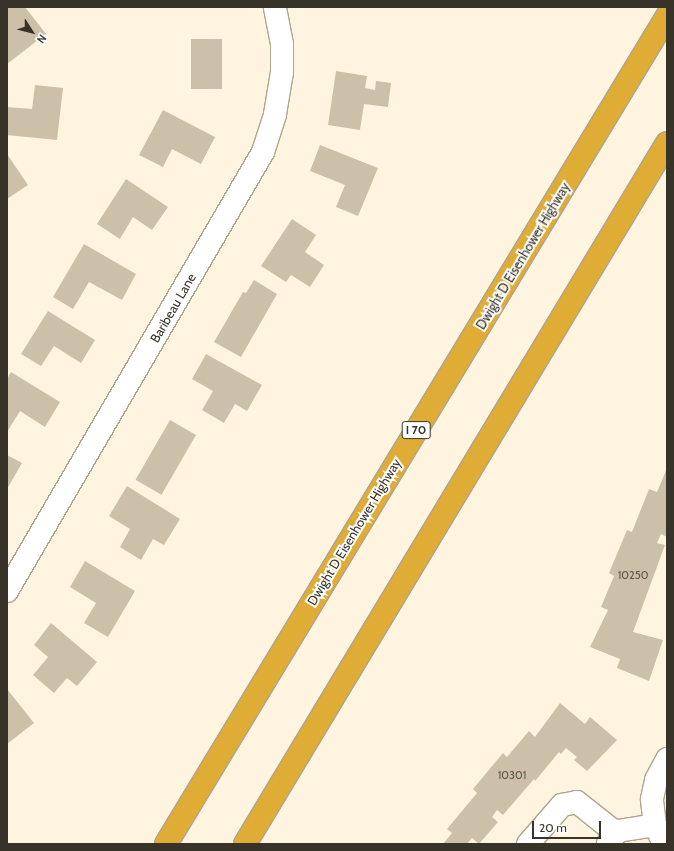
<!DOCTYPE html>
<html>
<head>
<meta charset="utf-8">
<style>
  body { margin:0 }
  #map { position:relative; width:674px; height:851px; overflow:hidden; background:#fff4e0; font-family:Cabin,sans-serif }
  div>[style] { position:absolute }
  .building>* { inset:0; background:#ccc0a8; transform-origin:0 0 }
  .roads { filter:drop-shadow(1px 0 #b0a48c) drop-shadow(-1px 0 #b0a48c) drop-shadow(0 1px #b0a48c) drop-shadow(0 -1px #b0a48c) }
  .minor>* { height:22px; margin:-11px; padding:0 11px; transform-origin:11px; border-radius:11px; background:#fff }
  .highway>* { height:22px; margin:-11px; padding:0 11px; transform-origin:11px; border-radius:11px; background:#dfac35 }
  span { translate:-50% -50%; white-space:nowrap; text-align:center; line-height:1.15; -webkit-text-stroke:4px #fff; paint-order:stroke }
  .number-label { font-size:11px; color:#5d5649 }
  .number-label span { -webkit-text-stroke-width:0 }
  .shield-label span { padding:1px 3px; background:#fff; border:1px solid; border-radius:3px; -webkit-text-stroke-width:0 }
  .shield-label { font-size:12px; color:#383329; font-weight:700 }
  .street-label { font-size:13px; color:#383329 }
  .frame { position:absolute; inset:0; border:8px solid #383329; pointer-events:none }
  .north { position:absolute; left:12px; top:12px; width:40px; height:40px; -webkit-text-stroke:3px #fff; paint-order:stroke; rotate:126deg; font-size:11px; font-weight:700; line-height:16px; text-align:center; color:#383329 }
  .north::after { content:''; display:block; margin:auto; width:14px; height:18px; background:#383329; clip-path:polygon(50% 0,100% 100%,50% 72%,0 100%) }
  .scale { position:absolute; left:532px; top:821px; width:69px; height:18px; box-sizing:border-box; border:2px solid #383329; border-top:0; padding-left:5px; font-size:12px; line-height:14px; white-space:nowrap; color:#383329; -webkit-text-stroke:3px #fff; paint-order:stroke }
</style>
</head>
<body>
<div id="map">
  <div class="building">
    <div style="clip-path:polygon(7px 7px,25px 7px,46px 34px,7px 64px)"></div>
    <div style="left:191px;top:39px;width:31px;height:50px"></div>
    <div style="clip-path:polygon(336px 71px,367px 76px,365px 88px,375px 90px,376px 81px,391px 83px,388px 107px,364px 104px,360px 130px,328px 125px)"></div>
    <div style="clip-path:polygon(35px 85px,63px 88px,57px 140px,7px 135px,7px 107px,32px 109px)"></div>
    <div style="clip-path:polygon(163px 110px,215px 137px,201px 164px,172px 149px,163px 167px,139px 155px)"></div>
    <div style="clip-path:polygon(320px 145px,378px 168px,358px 216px,336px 207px,345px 185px,310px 171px)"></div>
    <div style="clip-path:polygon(7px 154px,28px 185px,7px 199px)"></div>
    <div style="clip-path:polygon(126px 179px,168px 207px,152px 230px,133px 217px,120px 239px,97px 224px)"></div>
    <div style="clip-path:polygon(292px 219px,316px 235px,305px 252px,324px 265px,310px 287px,291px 275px,286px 282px,261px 266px)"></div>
    <div style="clip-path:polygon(84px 244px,136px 274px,122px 300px,89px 282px,73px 309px,53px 297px)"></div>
    <div style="clip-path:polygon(254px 280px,277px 294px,241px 357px,214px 342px,243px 292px,246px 293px)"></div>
    <div style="clip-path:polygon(48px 311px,95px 340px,81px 363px,54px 346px,41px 366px,21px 354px)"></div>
    <div style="clip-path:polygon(206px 354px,262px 385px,247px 411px,235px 404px,224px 423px,202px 410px,213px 391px,192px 379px)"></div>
    <div style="clip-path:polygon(11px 372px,60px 402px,45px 427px,20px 411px,7px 432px,7px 379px)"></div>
    <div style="left:170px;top:420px;width:30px;height:69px;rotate:30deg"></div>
    <div style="clip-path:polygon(7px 455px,22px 463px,7px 489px)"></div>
    <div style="clip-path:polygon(667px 468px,667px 537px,661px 534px,657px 543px,665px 545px,633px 632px,663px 640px,649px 681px,617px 668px,620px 659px,590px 647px,608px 610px,601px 607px,614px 576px,609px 573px,627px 530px,632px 532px,649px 489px,657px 492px)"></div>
    <div style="clip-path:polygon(127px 486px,180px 519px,164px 545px,153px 539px,141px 560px,120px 547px,130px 529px,109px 516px)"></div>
    <div style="clip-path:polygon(85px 561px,135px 591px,108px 637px,84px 623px,96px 603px,70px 587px)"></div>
    <div style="clip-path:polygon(51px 623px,97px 662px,77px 686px,67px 678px,54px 693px,33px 675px,48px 657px,34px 645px)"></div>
    <div style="clip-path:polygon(7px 689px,34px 723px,7px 744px)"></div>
    <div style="clip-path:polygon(560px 703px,585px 724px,590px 717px,617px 740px,587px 771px,574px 760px,577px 757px,566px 748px,561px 754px,559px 752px,535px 781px,534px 779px,503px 815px,497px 810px,492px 817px,498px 822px,479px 844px,472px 838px,467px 844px,443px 844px,452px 833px,447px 829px,477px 793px,473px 789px,503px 753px,507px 757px,529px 731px,535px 737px)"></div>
  </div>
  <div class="roads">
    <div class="minor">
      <div style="left:7px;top:591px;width:508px;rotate:-59.75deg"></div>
      <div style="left:263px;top:152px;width:40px;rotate:-72deg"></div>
      <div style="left:275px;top:114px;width:43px;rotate:-80.5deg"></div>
      <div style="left:282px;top:72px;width:28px;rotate:-90deg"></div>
      <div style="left:282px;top:44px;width:38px;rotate:-101deg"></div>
      <div style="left:608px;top:843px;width:16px;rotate:-50deg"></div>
      <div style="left:618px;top:831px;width:37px;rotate:-9deg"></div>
      <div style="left:528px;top:844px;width:52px;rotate:-48.9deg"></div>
      <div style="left:562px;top:805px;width:15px;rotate:-11deg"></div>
      <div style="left:577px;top:802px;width:50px;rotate:38.5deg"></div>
      <div style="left:664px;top:844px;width:21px;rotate:-115deg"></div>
      <div style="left:655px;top:825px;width:26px;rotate:-97deg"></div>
      <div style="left:652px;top:799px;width:19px;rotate:-78deg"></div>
      <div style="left:656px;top:780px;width:24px;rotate:-62deg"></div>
    </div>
    <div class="highway">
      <div style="left:166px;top:844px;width:968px;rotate:-58.82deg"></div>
      <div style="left:245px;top:844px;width:818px;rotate:-58.95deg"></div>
    </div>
  </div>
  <div class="number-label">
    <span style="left:633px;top:575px">10250</span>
    <span style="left:512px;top:775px">10301</span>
  </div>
  <div class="shield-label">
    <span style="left:416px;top:430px">I 70</span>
  </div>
  <div class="street-label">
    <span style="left:523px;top:256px;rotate:-59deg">Dwight D Eisenhower Highway</span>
    <span style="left:173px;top:308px;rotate:-60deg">Baribeau Lane</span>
    <span style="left:354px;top:532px;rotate:-59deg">Dwight D Eisenhower Highway</span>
  </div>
  <div class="frame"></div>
  <div class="north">N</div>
  <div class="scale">20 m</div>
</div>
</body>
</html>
